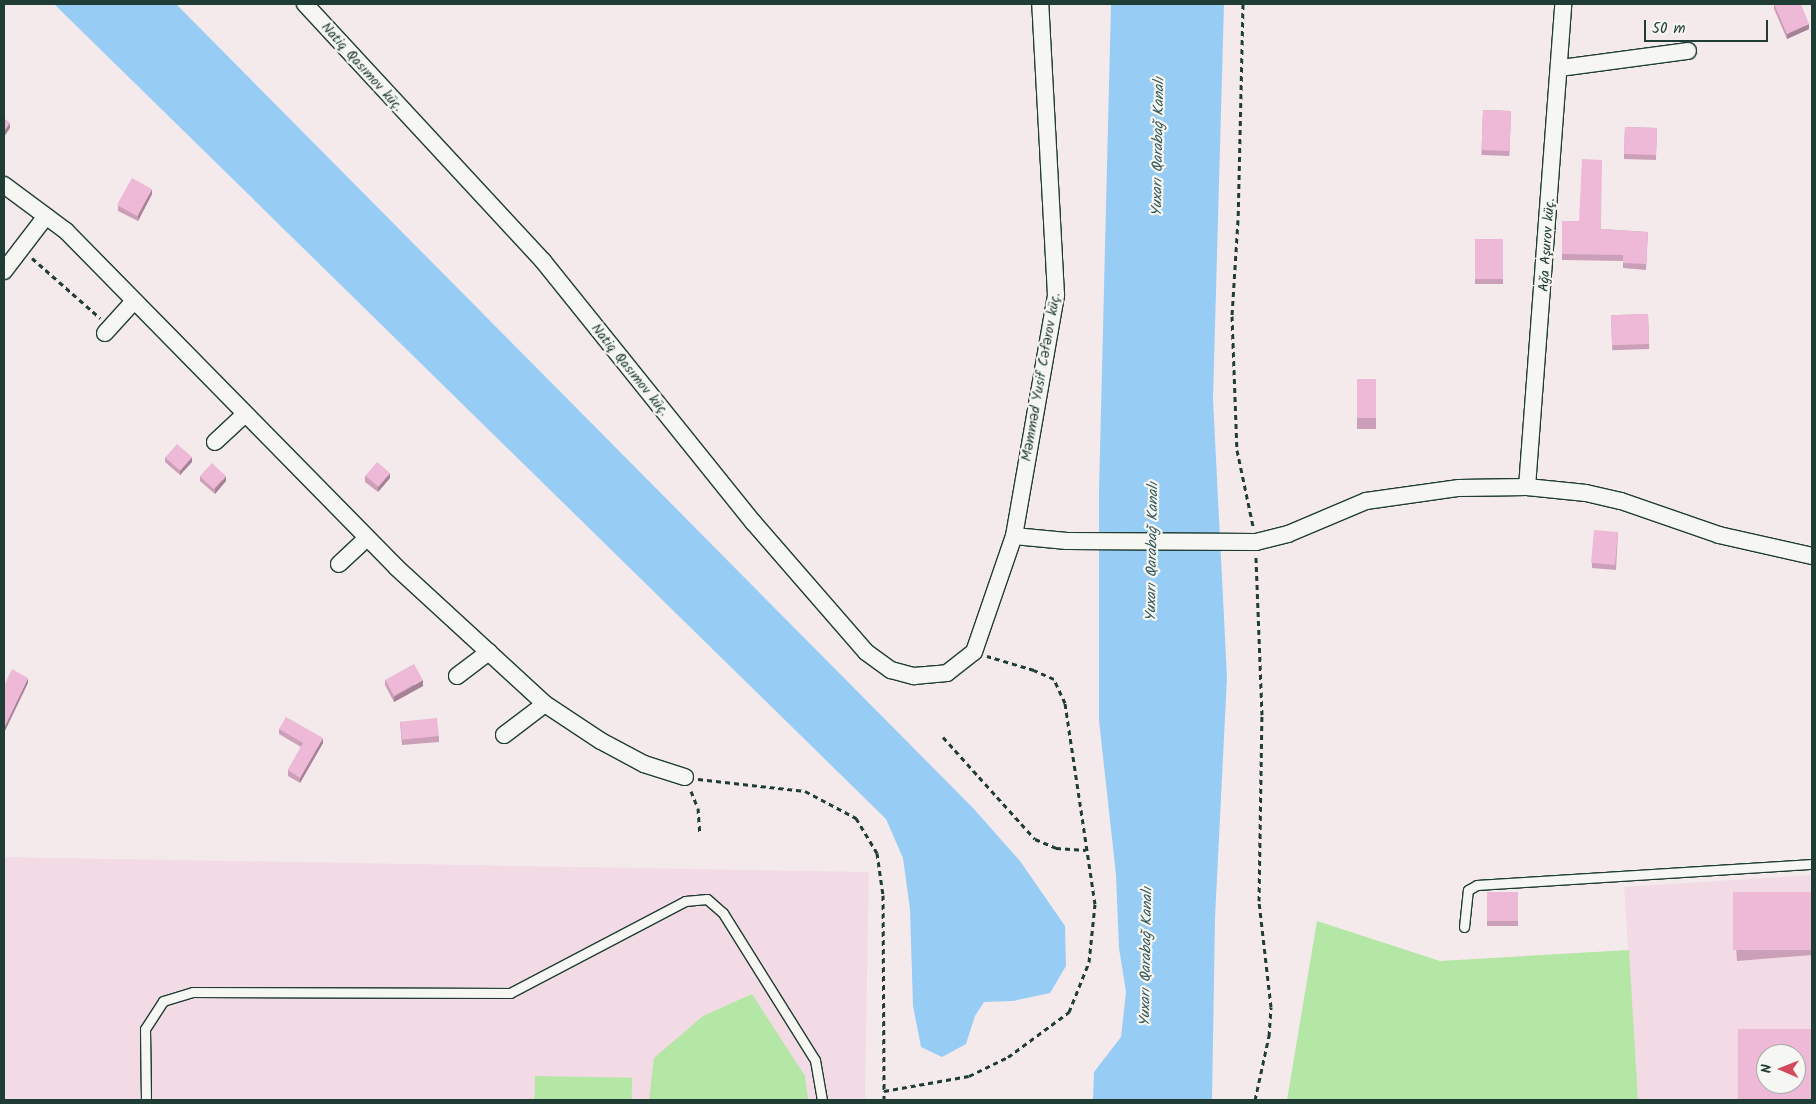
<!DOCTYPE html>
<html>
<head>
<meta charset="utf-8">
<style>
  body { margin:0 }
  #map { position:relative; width:1816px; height:1104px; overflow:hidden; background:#f4eaec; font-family:Kalam,sans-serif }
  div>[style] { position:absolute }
  .built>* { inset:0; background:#f2dbe5; transform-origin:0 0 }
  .green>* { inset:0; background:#b4e6a6; transform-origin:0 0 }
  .water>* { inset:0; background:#97ccf5 }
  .path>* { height:3px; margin-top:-1.5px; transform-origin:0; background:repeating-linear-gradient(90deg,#1f3d34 0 5px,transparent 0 9px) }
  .roads { filter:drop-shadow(1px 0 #1f3d34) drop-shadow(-1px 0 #1f3d34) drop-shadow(0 1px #1f3d34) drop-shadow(0 -1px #1f3d34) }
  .service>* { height:9px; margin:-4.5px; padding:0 4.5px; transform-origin:4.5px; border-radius:4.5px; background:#f6f6f2 }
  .minor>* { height:16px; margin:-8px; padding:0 8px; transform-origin:8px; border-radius:8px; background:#f6f6f2 }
  .wall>* { inset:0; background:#cc9fb8; transform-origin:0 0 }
  .shaded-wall>* { inset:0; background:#a68296 }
  .building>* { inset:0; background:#edb9d6; transform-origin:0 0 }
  span { translate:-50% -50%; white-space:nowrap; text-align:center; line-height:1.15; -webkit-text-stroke:4.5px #f6f6f2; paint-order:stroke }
  .street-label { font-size:14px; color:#1f3d34 }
  .water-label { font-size:15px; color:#375a5b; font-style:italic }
  .frame { position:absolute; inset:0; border:5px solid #1f3d34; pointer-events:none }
  .north { position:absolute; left:1756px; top:1044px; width:50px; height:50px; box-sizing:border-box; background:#f6f6f2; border:1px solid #a0aca6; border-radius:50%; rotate:271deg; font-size:14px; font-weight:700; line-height:20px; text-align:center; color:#1f3d34 }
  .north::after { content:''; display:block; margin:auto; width:18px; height:22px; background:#d1495b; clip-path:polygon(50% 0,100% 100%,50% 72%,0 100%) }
  .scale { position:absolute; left:1644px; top:20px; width:124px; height:22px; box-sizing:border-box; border:2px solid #1f3d34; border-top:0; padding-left:6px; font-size:15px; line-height:18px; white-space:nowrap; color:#1f3d34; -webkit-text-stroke:4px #f6f6f2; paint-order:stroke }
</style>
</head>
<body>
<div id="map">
  <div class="built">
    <div style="left:4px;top:857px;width:865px;height:243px;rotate:1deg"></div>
    <div style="clip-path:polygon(evenodd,1812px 875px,1812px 1100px,1638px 1100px,1624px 887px,1812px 875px,1766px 1054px,1796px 1054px,1796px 1084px,1766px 1084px,1766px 1054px)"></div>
  </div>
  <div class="green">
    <div style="clip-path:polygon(1317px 921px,1440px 961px,1629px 950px,1638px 1100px,1287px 1100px)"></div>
    <div style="clip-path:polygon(752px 994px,805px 1076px,808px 1100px,649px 1100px,654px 1058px,703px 1016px)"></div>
    <div style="left:535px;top:1076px;width:97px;height:24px;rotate:1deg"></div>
  </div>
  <div class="water">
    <div style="clip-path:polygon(54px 4px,176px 4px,973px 808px,1020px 861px,1065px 926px,1066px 966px,1050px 993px,1013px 1001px,984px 1002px,975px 1016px,966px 1044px,942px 1057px,921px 1047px,913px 1006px,910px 909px,903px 858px,886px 819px)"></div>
    <div style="clip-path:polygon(1111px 4px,1224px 4px,1213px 399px,1227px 677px,1215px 918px,1212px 1100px,1093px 1100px,1094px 1072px,1121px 1037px,1126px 992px,1119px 948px,1116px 875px,1099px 720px,1099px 491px)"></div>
  </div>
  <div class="path">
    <div style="left:1243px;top:4px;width:216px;rotate:91.3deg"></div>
    <div style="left:1238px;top:220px;width:96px;rotate:93.6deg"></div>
    <div style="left:1232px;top:316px;width:134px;rotate:87.9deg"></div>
    <div style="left:1237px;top:450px;width:78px;rotate:78.1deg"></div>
    <div style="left:32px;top:258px;width:91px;rotate:41.4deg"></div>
    <div style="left:943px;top:737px;width:137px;rotate:48deg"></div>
    <div style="left:1035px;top:839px;width:23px;rotate:23deg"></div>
    <div style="left:1056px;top:848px;width:30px;rotate:4deg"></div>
    <div style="left:698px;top:779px;width:108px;rotate:6.4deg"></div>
    <div style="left:805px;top:791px;width:58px;rotate:27.9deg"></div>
    <div style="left:856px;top:818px;width:41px;rotate:59deg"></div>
    <div style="left:877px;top:853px;width:42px;rotate:81.9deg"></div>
    <div style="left:883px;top:895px;width:196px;rotate:89.7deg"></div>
    <div style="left:884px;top:1091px;width:86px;rotate:-10deg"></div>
    <div style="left:969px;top:1076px;width:43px;rotate:-26deg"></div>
    <div style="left:1008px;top:1057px;width:76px;rotate:-36.4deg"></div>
    <div style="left:1069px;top:1012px;width:54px;rotate:-68.2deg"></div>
    <div style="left:1089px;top:962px;width:58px;rotate:-84.1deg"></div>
    <div style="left:1095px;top:904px;width:203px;rotate:-98.5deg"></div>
    <div style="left:1065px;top:703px;width:26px;rotate:-115deg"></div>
    <div style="left:1054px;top:679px;width:22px;rotate:-156deg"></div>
    <div style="left:1034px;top:670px;width:49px;rotate:-163.4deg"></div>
    <div style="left:691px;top:791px;width:18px;rotate:68deg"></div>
    <div style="left:698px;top:808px;width:26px;rotate:86deg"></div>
    <div style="left:884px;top:1100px;width:9px;rotate:-90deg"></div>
    <div style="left:1255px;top:1100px;width:66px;rotate:-77.7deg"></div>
    <div style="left:1269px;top:1036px;width:29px;rotate:-86deg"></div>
    <div style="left:1271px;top:1007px;width:107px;rotate:-96.5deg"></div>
    <div style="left:1259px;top:901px;width:186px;rotate:-89.1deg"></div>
    <div style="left:1262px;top:715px;width:158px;rotate:-92.2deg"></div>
  </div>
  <div class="roads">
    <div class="service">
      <div style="left:1464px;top:927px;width:37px;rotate:-84deg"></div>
      <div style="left:1468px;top:890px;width:10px;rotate:-29deg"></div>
      <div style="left:1477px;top:885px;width:336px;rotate:-3.6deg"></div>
      <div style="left:146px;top:1100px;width:71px;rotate:-90.8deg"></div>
      <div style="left:145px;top:1029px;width:33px;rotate:-57deg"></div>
      <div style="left:163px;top:1001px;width:31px;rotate:-17deg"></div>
      <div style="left:193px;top:992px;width:317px;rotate:0.2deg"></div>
      <div style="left:510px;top:993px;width:198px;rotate:-27.7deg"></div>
      <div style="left:685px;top:901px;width:22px;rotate:-5deg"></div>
      <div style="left:707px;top:899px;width:21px;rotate:41deg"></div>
      <div style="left:723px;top:913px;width:173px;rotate:58deg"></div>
      <div style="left:815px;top:1060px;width:41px;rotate:80.1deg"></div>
    </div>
    <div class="minor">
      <div style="left:305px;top:4px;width:350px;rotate:47.2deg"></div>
      <div style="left:543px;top:261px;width:335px;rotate:51.2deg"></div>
      <div style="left:753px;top:522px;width:172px;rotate:49deg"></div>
      <div style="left:866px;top:652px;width:31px;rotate:36deg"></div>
      <div style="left:891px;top:670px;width:24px;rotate:15deg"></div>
      <div style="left:914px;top:676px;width:33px;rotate:-5deg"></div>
      <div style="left:947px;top:673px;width:34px;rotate:-38deg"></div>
      <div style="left:974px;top:652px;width:123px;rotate:-71deg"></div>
      <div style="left:1014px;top:536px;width:245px;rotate:-80.1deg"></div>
      <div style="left:1056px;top:295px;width:291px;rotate:-93.1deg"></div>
      <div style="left:1560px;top:68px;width:129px;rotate:-7.6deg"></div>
      <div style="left:4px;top:185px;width:77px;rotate:36.6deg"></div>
      <div style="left:66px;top:231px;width:471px;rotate:45.5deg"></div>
      <div style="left:396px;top:567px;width:202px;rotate:42.6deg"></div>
      <div style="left:545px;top:704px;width:67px;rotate:33.5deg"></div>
      <div style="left:601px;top:741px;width:49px;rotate:28.1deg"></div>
      <div style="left:644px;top:764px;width:43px;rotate:17.6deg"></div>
      <div style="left:4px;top:271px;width:69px;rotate:-52.6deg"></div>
      <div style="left:105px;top:333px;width:43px;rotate:-47.8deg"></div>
      <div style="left:215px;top:442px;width:41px;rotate:-43deg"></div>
      <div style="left:1527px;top:487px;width:484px;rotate:-85.7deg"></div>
      <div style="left:1014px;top:536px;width:53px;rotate:5.4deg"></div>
      <div style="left:1067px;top:541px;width:189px;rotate:0.3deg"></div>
      <div style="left:1256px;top:542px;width:33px;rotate:-14deg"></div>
      <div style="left:1288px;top:534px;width:85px;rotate:-22.9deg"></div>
      <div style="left:1366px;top:501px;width:94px;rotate:-8deg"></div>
      <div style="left:1459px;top:488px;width:68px;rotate:-0.8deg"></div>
      <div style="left:1527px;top:487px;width:59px;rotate:5.8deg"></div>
      <div style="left:1586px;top:493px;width:36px;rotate:13deg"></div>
      <div style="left:1621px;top:501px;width:104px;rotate:19.1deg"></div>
      <div style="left:1719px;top:535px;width:95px;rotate:12.7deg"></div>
      <div style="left:339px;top:564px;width:38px;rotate:-43deg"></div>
      <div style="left:457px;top:676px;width:40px;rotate:-37deg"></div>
      <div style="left:504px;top:735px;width:51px;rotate:-37.1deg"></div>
    </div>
  </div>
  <div class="wall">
    <div style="clip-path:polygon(1774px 4px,1809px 29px,1787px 39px,1774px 9px)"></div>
    <div style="left:1483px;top:110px;width:28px;height:45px;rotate:2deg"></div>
    <div style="left:1625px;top:127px;width:32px;height:32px;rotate:2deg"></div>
    <div style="clip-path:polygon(152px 194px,138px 221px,118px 211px,118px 206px)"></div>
    <div style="clip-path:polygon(1562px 221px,1601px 229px,1648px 232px,1646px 270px,1623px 268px,1623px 261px,1562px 260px)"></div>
    <div style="left:1475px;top:239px;width:28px;height:45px"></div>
    <div style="left:1648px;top:314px;width:35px;height:37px;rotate:88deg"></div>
    <div style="left:1357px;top:379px;width:19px;height:50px"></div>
    <div style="clip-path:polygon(165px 457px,192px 462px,180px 475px,165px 462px)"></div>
    <div style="clip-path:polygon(200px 476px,226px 481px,215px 494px,200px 481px)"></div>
    <div style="clip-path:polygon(365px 476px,390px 478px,378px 492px,365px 482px)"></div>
    <div style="clip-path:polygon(1618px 532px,1616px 570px,1592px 568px,1592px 563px)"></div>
    <div style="clip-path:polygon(385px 680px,423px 686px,394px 702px,385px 685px)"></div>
    <div style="clip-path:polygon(400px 722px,439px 736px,439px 742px,402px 745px)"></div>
    <div style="clip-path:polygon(279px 729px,323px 743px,300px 783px,288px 776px,288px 770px,301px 747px,279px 734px)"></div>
    <div style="left:1518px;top:892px;width:34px;height:31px;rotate:90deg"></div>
    <div style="clip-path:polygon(1812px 892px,1812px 955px,1737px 961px,1733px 903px)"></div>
  </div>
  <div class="shaded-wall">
    <div style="clip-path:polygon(1809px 24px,1809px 29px,1787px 39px,1787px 34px)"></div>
    <div style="clip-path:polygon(10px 123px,10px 128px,4px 137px,4px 131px)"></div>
    <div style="clip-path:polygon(152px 189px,152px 194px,138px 221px,138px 216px)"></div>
    <div style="clip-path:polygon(192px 457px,192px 462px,180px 475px,180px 470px)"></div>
    <div style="clip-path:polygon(390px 473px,390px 478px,378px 492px,378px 487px)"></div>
    <div style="clip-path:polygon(226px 476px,226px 481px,215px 494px,215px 489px)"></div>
    <div style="clip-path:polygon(28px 678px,28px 683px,4px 733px,4px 728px)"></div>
    <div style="clip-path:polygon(423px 680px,423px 686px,394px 702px,394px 697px)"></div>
    <div style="clip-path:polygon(323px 738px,323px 743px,300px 783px,300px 778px)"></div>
  </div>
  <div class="building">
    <div style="clip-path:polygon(1774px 4px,1801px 4px,1809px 24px,1787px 34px)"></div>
    <div style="left:1483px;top:110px;width:28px;height:40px;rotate:2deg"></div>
    <div style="clip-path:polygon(4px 118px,10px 123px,4px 131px)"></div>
    <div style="left:1625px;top:127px;width:32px;height:27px;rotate:2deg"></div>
    <div style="clip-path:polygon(1582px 159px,1602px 160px,1601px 229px,1648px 232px,1646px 264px,1623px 263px,1623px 255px,1562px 254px,1562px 221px,1579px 221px)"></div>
    <div style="left:132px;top:178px;width:23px;height:31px;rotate:29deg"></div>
    <div style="left:1475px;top:239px;width:28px;height:40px"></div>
    <div style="left:1648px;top:314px;width:30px;height:37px;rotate:88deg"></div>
    <div style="left:1357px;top:379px;width:19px;height:39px"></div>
    <div style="left:177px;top:444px;width:20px;height:18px;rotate:41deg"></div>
    <div style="left:377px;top:462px;width:17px;height:18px;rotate:40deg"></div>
    <div style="left:212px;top:463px;width:19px;height:18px;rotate:43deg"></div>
    <div style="left:1594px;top:530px;width:24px;height:33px;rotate:5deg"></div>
    <div style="left:414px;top:664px;width:18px;height:33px;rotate:61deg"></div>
    <div style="clip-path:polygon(12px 669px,28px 678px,4px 728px,4px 686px)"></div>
    <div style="clip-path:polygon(286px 717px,323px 738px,300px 778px,288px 770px,303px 743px,279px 729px)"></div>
    <div style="left:437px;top:718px;width:18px;height:37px;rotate:84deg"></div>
    <div style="left:1518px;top:892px;width:29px;height:31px;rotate:90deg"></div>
    <div style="left:1812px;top:892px;width:58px;height:79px;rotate:90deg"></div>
    <div style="clip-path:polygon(evenodd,1738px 1029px,1812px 1029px,1812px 1100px,1738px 1100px,1738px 1029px,1766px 1054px,1796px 1054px,1796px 1084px,1766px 1084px,1766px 1054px)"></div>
  </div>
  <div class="street-label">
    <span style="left:362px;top:67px;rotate:48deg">Natiq Qasımov küç.</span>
    <span style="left:1547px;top:245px;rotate:-86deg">Ağa Aşurov küç.</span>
    <span style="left:630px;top:370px;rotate:51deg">Natiq Qasımov küç.</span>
    <span style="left:1041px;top:377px;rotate:-80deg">Məmməd Yusif Cəfərov küç.</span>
  </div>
  <div class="water-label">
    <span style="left:1159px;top:147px;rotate:-89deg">Yuxarı Qarabağ Kanalı</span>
    <span style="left:1153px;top:552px;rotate:-89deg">Yuxarı Qarabağ Kanalı</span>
    <span style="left:1147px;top:957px;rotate:-89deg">Yuxarı Qarabağ Kanalı</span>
  </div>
  <div class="frame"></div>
  <div class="north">N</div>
  <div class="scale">50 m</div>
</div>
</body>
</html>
